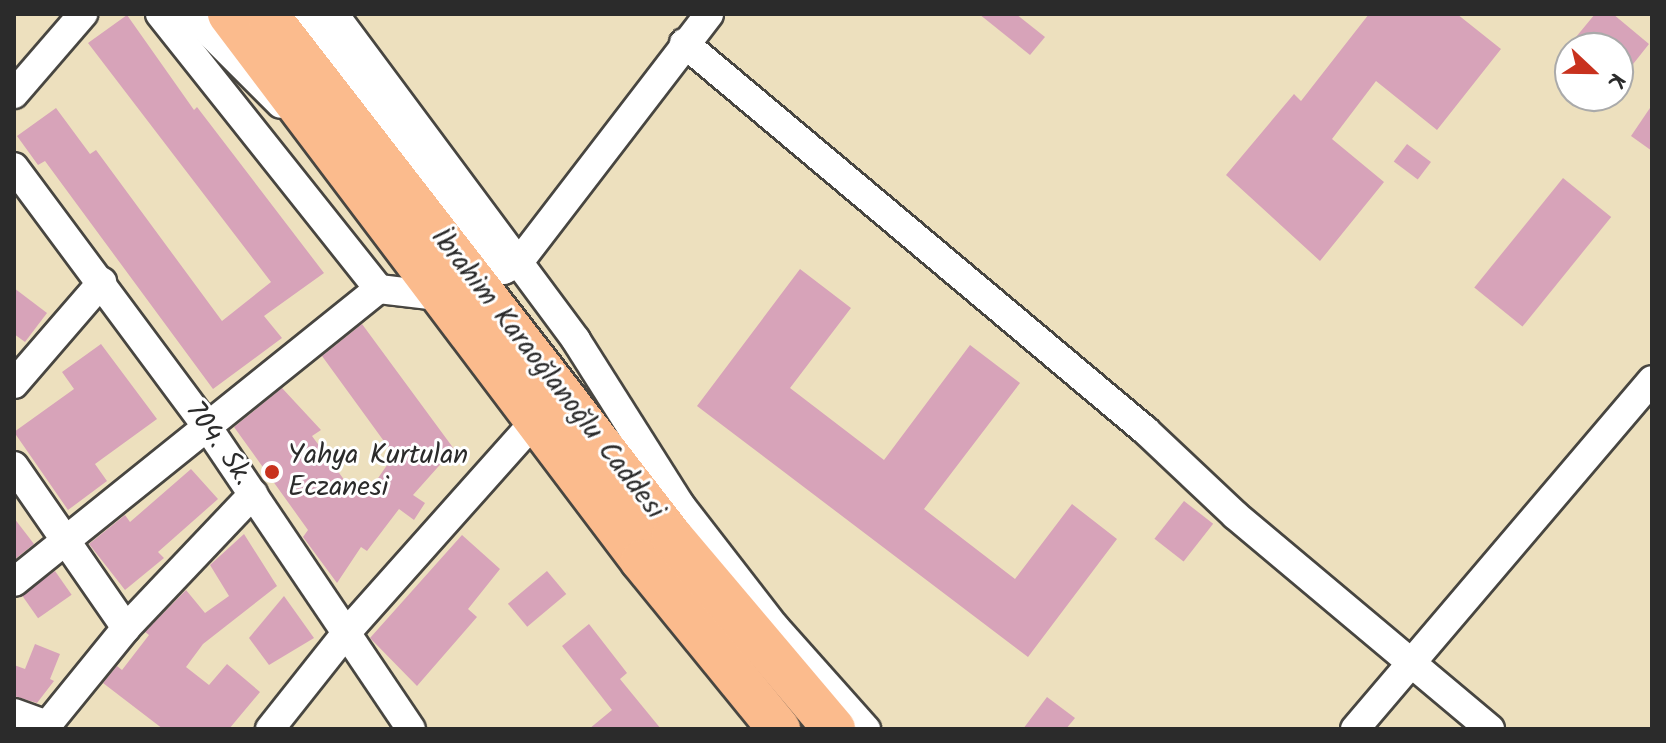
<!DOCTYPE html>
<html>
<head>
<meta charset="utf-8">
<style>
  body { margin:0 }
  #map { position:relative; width:1666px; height:743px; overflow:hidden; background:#ede0be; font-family:Kalam,sans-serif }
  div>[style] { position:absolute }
  .building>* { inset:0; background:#d7a3b9; transform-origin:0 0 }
  .roads { filter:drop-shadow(2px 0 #484641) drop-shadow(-2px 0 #484641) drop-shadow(0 2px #484641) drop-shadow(0 -2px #484641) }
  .minor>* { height:28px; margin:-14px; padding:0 14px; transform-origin:14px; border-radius:14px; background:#fff }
  .highway>* { height:42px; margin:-21px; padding:0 21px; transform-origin:21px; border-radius:21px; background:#fbbb8d }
  .dots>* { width:22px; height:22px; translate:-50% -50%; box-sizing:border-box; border:4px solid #fff; border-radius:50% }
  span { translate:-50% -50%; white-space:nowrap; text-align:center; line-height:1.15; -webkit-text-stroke:6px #fff; paint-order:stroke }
  .street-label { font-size:28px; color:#2b2b2b }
  .poi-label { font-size:28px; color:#2b2b2b }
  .left { translate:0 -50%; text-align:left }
  .frame { position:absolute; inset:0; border:16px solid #2b2b2b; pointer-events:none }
  .north { position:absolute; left:1554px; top:32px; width:80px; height:80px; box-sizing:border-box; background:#fff; border:2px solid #aaa; border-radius:50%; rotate:112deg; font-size:22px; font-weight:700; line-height:32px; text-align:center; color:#2b2b2b }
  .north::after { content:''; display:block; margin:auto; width:28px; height:36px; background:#c8321e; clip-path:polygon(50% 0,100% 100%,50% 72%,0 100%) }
</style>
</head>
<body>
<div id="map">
  <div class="building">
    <div style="clip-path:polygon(979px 14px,1016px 14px,1045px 37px,1030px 55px)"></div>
    <div style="clip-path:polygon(1369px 14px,1457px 14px,1501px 49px,1437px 130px,1376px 81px,1332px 139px,1384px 182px,1320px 261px,1226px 175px,1294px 94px,1301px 101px)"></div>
    <div style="clip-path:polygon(1595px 14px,1613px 14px,1649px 44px,1618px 83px,1618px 48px,1590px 48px,1576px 37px)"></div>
    <div style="clip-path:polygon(127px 15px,194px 110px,197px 107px,324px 273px,264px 316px,282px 338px,213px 389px,45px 161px,38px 165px,17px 136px,56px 108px,90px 154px,96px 150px,222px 321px,271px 282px,88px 43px)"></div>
    <div style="clip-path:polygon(1652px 105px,1652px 151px,1631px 136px)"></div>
    <div style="left:1407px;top:144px;width:30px;height:22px;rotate:37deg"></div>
    <div style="left:1563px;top:178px;width:62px;height:141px;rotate:39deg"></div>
    <div style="clip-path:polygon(800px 269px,851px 308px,790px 388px,884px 460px,970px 345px,1020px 383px,924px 509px,1015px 579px,1072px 504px,1117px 539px,1028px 657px,697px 406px)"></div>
    <div style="clip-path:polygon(14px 288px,47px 313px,25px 342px,14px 334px)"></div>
    <div style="clip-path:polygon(362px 324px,454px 449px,413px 495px,425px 503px,414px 520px,399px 509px,367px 551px,361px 547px,337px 583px,303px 537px,308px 530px,234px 427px,282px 388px,321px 430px,312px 436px,345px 481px,365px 497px,394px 455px,322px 356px)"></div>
    <div style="clip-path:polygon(101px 344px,157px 419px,95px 464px,107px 481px,68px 510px,14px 432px,74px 389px,62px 372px)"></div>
    <div style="clip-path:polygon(191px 469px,218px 499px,158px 552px,164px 558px,125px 590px,89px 544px,125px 515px,130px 522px)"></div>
    <div style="left:1184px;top:501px;width:37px;height:48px;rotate:38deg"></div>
    <div style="clip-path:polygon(14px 518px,34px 544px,14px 560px)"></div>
    <div style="clip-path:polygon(244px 534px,277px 586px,203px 644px,186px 667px,209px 685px,227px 664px,260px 692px,229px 729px,163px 729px,103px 683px,117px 666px,122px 670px,149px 635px,145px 632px,186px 590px,205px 613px,229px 596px,210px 565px)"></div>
    <div style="clip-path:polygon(462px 535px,500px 569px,468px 609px,477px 617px,417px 686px,370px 638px)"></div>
    <div style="left:55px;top:571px;width:29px;height:41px;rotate:55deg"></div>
    <div style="left:547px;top:571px;width:30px;height:51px;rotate:50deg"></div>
    <div style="clip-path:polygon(284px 596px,314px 638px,269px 665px,249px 638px)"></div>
    <div style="clip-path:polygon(589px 624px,627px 673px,620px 679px,661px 729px,589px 729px,612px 710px,562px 646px)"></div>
    <div style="clip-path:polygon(35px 644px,60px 654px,50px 679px,54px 681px,37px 703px,14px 696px,14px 665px,25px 669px)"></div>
    <div style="clip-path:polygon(1047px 697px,1075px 718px,1066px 729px,1023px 729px)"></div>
  </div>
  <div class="roads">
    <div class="minor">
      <div style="left:160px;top:14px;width:352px;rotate:51.5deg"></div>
      <div style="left:379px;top:289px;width:66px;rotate:6.9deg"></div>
      <div style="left:191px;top:14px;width:127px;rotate:45deg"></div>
      <div style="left:305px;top:14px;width:324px;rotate:52.1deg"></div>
      <div style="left:504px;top:270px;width:17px;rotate:-28deg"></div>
      <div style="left:519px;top:262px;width:312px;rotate:-52.5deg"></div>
      <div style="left:334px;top:14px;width:406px;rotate:53.4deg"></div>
      <div style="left:576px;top:340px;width:196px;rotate:57.7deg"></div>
      <div style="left:681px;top:506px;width:153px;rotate:52.2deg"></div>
      <div style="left:775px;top:627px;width:137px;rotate:48.3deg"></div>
      <div style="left:684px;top:43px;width:603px;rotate:40.02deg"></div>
      <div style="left:1146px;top:431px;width:122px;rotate:43.3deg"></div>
      <div style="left:1235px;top:515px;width:333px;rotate:40deg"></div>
      <div style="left:14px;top:94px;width:106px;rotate:-49.2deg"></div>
      <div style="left:14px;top:167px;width:329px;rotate:53.4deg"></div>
      <div style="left:210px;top:431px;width:359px;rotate:56deg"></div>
      <div style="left:14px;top:384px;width:135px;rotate:-49.2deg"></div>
      <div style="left:14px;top:466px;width:197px;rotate:55.3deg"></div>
      <div style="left:14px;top:582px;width:468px;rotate:-38.8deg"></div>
      <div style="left:14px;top:713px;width:35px;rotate:20deg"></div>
      <div style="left:44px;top:729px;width:130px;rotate:-50.9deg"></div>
      <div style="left:126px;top:628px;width:185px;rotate:-46.5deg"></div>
      <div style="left:270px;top:729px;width:124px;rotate:-51.6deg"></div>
      <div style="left:347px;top:632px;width:285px;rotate:-48.3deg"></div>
      <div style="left:1355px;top:729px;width:458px;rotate:-49.6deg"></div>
    </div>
    <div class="highway">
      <div style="left:229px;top:14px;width:685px;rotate:52.95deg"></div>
      <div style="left:642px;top:561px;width:217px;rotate:50.8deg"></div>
      <div style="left:267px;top:14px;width:661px;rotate:52.25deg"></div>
      <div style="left:672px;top:537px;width:251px;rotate:49.8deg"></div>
    </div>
  </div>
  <div class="dots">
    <div style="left:272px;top:472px;background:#c8321e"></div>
  </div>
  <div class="street-label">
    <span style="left:547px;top:374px;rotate:52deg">İbrahim Karaoğlanoğlu Caddesi</span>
    <span style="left:218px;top:444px;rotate:55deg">704. Sk.</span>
  </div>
  <div class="poi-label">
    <span class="left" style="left:288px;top:472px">Yahya Kurtulan<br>Eczanesi</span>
  </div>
  <div class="frame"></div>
  <div class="north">K</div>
</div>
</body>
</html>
